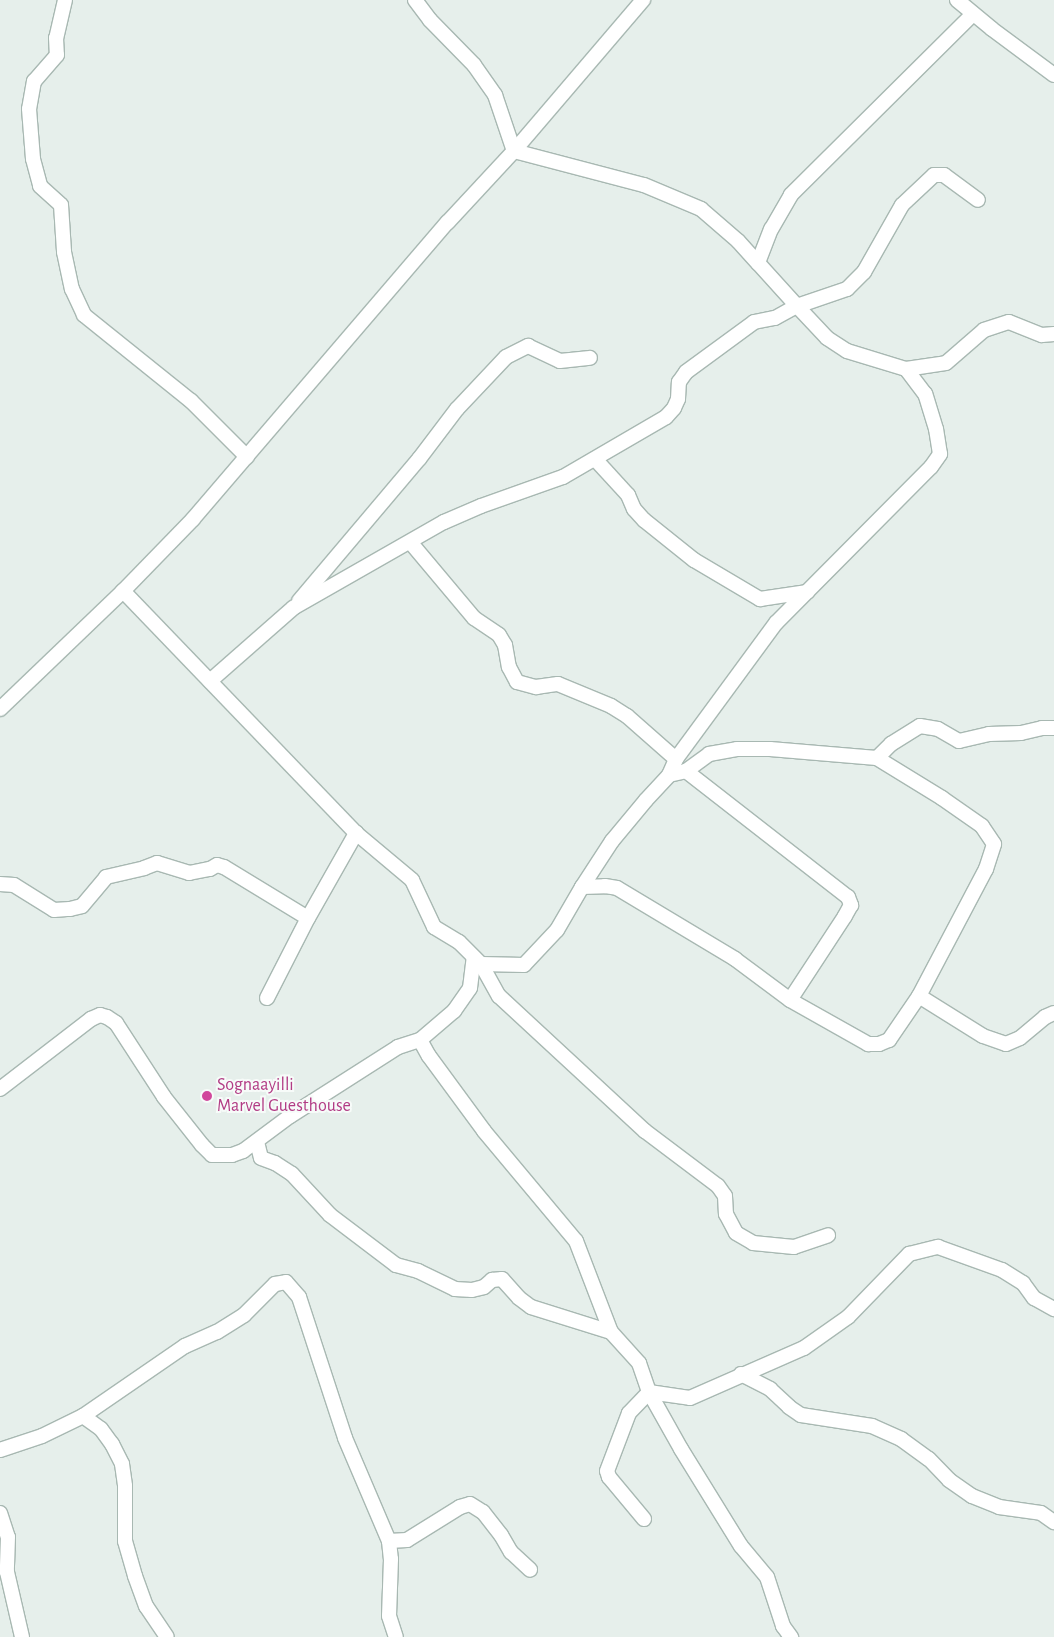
<!DOCTYPE html>
<html>
<head>
<meta charset="utf-8">
<style>
  body { margin:0 }
  #map { position:relative; width:1054px; height:1637px; overflow:hidden; background:#e6efeb; font-family:"Alegreya Sans",sans-serif }
  div>[style] { position:absolute }
  .roads { filter:drop-shadow(1px 0 #a8b8b2) drop-shadow(-1px 0 #a8b8b2) drop-shadow(0 1px #a8b8b2) drop-shadow(0 -1px #a8b8b2) }
  .street>* { height:14px; margin:-7px; padding:0 7px; transform-origin:7px; border-radius:7px; background:#fff }
  .dots>* { width:14px; height:14px; translate:-50% -50%; box-sizing:border-box; border:2px solid #f7fbf9; border-radius:50% }
  span { translate:-50% -50%; white-space:nowrap; text-align:center; line-height:1.15; -webkit-text-stroke:4px #f7fbf9; paint-order:stroke }
  .hotel-label { font-size:18px; color:#b23c85 }
  .left { translate:0 -50%; text-align:left }
</style>
</head>
<body>
<div id="map">
  <div class="roads">
    <div class="street">
      <div style="left:65px;top:0;width:39px;rotate:103deg"></div>
      <div style="left:56px;top:38px;width:17px;rotate:87deg"></div>
      <div style="left:57px;top:55px;width:35px;rotate:131deg"></div>
      <div style="left:34px;top:81px;width:28px;rotate:100deg"></div>
      <div style="left:29px;top:109px;width:50px;rotate:85.4deg"></div>
      <div style="left:33px;top:159px;width:28px;rotate:75deg"></div>
      <div style="left:40px;top:186px;width:28px;rotate:42deg"></div>
      <div style="left:61px;top:205px;width:47px;rotate:86.3deg"></div>
      <div style="left:64px;top:252px;width:38px;rotate:78deg"></div>
      <div style="left:72px;top:289px;width:29px;rotate:65deg"></div>
      <div style="left:84px;top:315px;width:137px;rotate:38.8deg"></div>
      <div style="left:191px;top:401px;width:79px;rotate:45deg"></div>
      <div style="left:415px;top:0;width:25px;rotate:53deg"></div>
      <div style="left:430px;top:20px;width:63px;rotate:45.6deg"></div>
      <div style="left:474px;top:65px;width:37px;rotate:55deg"></div>
      <div style="left:495px;top:95px;width:59px;rotate:71.3deg"></div>
      <div style="left:514px;top:151px;width:134px;rotate:14.7deg"></div>
      <div style="left:644px;top:185px;width:62px;rotate:22.8deg"></div>
      <div style="left:701px;top:209px;width:49px;rotate:40.9deg"></div>
      <div style="left:738px;top:241px;width:30px;rotate:48deg"></div>
      <div style="left:957px;top:0;width:45px;rotate:39.6deg"></div>
      <div style="left:992px;top:29px;width:77px;rotate:36.6deg"></div>
      <div style="left:973px;top:14px;width:257px;rotate:135.2deg"></div>
      <div style="left:791px;top:195px;width:39px;rotate:120deg"></div>
      <div style="left:771px;top:229px;width:36px;rotate:111deg"></div>
      <div style="left:758px;top:263px;width:58px;rotate:47.8deg"></div>
      <div style="left:797px;top:306px;width:53px;rotate:-18.8deg"></div>
      <div style="left:847px;top:289px;width:24px;rotate:-45deg"></div>
      <div style="left:864px;top:272px;width:77px;rotate:-60.4deg"></div>
      <div style="left:902px;top:205px;width:44px;rotate:-43.2deg"></div>
      <div style="left:934px;top:175px;width:10px"></div>
      <div style="left:944px;top:175px;width:42px;rotate:36.3deg"></div>
      <div style="left:595px;top:459px;width:49px;rotate:47.5deg"></div>
      <div style="left:628px;top:495px;width:15px;rotate:67deg"></div>
      <div style="left:634px;top:509px;width:15px;rotate:48deg"></div>
      <div style="left:644px;top:520px;width:64px;rotate:38.7deg"></div>
      <div style="left:694px;top:560px;width:77px;rotate:30.6deg"></div>
      <div style="left:760px;top:599px;width:48px;rotate:-8.5deg"></div>
      <div style="left:411px;top:543px;width:98px;rotate:50deg"></div>
      <div style="left:474px;top:618px;width:30px;rotate:34deg"></div>
      <div style="left:499px;top:635px;width:12px;rotate:59deg"></div>
      <div style="left:505px;top:645px;width:22px;rotate:80deg"></div>
      <div style="left:509px;top:667px;width:17px;rotate:62deg"></div>
      <div style="left:517px;top:682px;width:20px;rotate:15deg"></div>
      <div style="left:536px;top:687px;width:22px;rotate:-8deg"></div>
      <div style="left:558px;top:684px;width:57px;rotate:22.5deg"></div>
      <div style="left:611px;top:706px;width:19px;rotate:32deg"></div>
      <div style="left:627px;top:716px;width:65px;rotate:41.3deg"></div>
      <div style="left:123px;top:591px;width:336px;rotate:46.1deg"></div>
      <div style="left:356px;top:833px;width:73px;rotate:40deg"></div>
      <div style="left:412px;top:880px;width:52px;rotate:64.9deg"></div>
      <div style="left:434px;top:927px;width:29px;rotate:31deg"></div>
      <div style="left:459px;top:942px;width:31px;rotate:45deg"></div>
      <div style="left:481px;top:964px;width:37px;rotate:61deg"></div>
      <div style="left:499px;top:996px;width:199px;rotate:42.8deg"></div>
      <div style="left:645px;top:1131px;width:91px;rotate:37deg"></div>
      <div style="left:718px;top:1186px;width:12px;rotate:55deg"></div>
      <div style="left:725px;top:1196px;width:18px;rotate:87deg"></div>
      <div style="left:726px;top:1214px;width:21px;rotate:62deg"></div>
      <div style="left:736px;top:1233px;width:20px;rotate:30deg"></div>
      <div style="left:753px;top:1243px;width:41px;rotate:5.6deg"></div>
      <div style="left:794px;top:1247px;width:36px;rotate:-19deg"></div>
      <div style="left:299px;top:601px;width:186px;rotate:-49.8deg"></div>
      <div style="left:419px;top:459px;width:63px;rotate:-52.8deg"></div>
      <div style="left:457px;top:409px;width:71px;rotate:-46.7deg"></div>
      <div style="left:506px;top:357px;width:25px;rotate:-27deg"></div>
      <div style="left:528px;top:346px;width:35px;rotate:25deg"></div>
      <div style="left:560px;top:361px;width:30px;rotate:-6deg"></div>
      <div style="left:210px;top:681px;width:111px;rotate:-41.3deg"></div>
      <div style="left:293px;top:608px;width:174px;rotate:-29.7deg"></div>
      <div style="left:444px;top:522px;width:40px;rotate:-23.4deg"></div>
      <div style="left:481px;top:506px;width:87px;rotate:-19.5deg"></div>
      <div style="left:563px;top:477px;width:119px;rotate:-30.2deg"></div>
      <div style="left:666px;top:417px;width:12px;rotate:-48deg"></div>
      <div style="left:674px;top:408px;width:10px;rotate:-66deg"></div>
      <div style="left:678px;top:399px;width:17px;rotate:-87deg"></div>
      <div style="left:679px;top:382px;width:12px;rotate:-55deg"></div>
      <div style="left:686px;top:372px;width:84px;rotate:-36.3deg"></div>
      <div style="left:754px;top:322px;width:21px;rotate:-11deg"></div>
      <div style="left:775px;top:318px;width:25px;rotate:-29deg"></div>
      <div style="left:797px;top:306px;width:44px;rotate:46.8deg"></div>
      <div style="left:827px;top:338px;width:24px;rotate:33deg"></div>
      <div style="left:847px;top:351px;width:62px;rotate:17deg"></div>
      <div style="left:906px;top:369px;width:40px;rotate:-8.5deg"></div>
      <div style="left:946px;top:363px;width:50px;rotate:-41deg"></div>
      <div style="left:984px;top:330px;width:26px;rotate:-18deg"></div>
      <div style="left:1009px;top:322px;width:35px;rotate:22deg"></div>
      <div style="left:1042px;top:335px;width:12px;rotate:-5deg"></div>
      <div style="left:0;top:709px;width:170px;rotate:-43.8deg"></div>
      <div style="left:123px;top:591px;width:100px;rotate:-45.8deg"></div>
      <div style="left:193px;top:519px;width:391px;rotate:-49.4deg"></div>
      <div style="left:448px;top:222px;width:97px;rotate:-47.1deg"></div>
      <div style="left:514px;top:151px;width:199px;rotate:-49.5deg"></div>
      <div style="left:686px;top:771px;width:205px;rotate:37.9deg"></div>
      <div style="left:848px;top:897px;width:9px;rotate:69deg"></div>
      <div style="left:851px;top:905px;width:13px;rotate:119deg"></div>
      <div style="left:845px;top:916px;width:100px;rotate:123.2deg"></div>
      <div style="left:669px;top:775px;width:17px;rotate:-13deg"></div>
      <div style="left:686px;top:771px;width:29px;rotate:-36deg"></div>
      <div style="left:709px;top:754px;width:28px;rotate:-10deg"></div>
      <div style="left:737px;top:749px;width:33px"></div>
      <div style="left:770px;top:749px;width:107px;rotate:4.8deg"></div>
      <div style="left:877px;top:758px;width:20px;rotate:-45deg"></div>
      <div style="left:891px;top:744px;width:34px;rotate:-32deg"></div>
      <div style="left:920px;top:726px;width:18px;rotate:9deg"></div>
      <div style="left:938px;top:729px;width:24px;rotate:30deg"></div>
      <div style="left:959px;top:741px;width:31px;rotate:-13deg"></div>
      <div style="left:989px;top:734px;width:32px;rotate:-2deg"></div>
      <div style="left:1021px;top:733px;width:22px;rotate:-13deg"></div>
      <div style="left:1042px;top:728px;width:12px"></div>
      <div style="left:0;top:884px;width:14px;rotate:4deg"></div>
      <div style="left:14px;top:885px;width:47px;rotate:32deg"></div>
      <div style="left:54px;top:910px;width:16px;rotate:-4deg"></div>
      <div style="left:70px;top:909px;width:12px;rotate:-14deg"></div>
      <div style="left:82px;top:906px;width:38px;rotate:-50deg"></div>
      <div style="left:106px;top:877px;width:39px;rotate:-13deg"></div>
      <div style="left:144px;top:868px;width:14px;rotate:-21deg"></div>
      <div style="left:157px;top:863px;width:34px;rotate:17deg"></div>
      <div style="left:189px;top:873px;width:21px;rotate:-11deg"></div>
      <div style="left:210px;top:869px;width:8px;rotate:-30deg"></div>
      <div style="left:217px;top:865px;width:7px;rotate:16deg"></div>
      <div style="left:224px;top:867px;width:98px;rotate:31.3deg"></div>
      <div style="left:582px;top:887px;width:23px;rotate:-2deg"></div>
      <div style="left:605px;top:886px;width:12px;rotate:9deg"></div>
      <div style="left:617px;top:888px;width:138px;rotate:31deg"></div>
      <div style="left:735px;top:959px;width:69px;rotate:36.7deg"></div>
      <div style="left:790px;top:1000px;width:90px;rotate:29.4deg"></div>
      <div style="left:868px;top:1044px;width:11px"></div>
      <div style="left:879px;top:1044px;width:11px;rotate:-22deg"></div>
      <div style="left:889px;top:1040px;width:53px;rotate:-55.7deg"></div>
      <div style="left:919px;top:996px;width:144px;rotate:-62.2deg"></div>
      <div style="left:986px;top:869px;width:26px;rotate:-72deg"></div>
      <div style="left:994px;top:844px;width:22px;rotate:-124deg"></div>
      <div style="left:982px;top:826px;width:49px;rotate:-145deg"></div>
      <div style="left:942px;top:798px;width:76px;rotate:-148.4deg"></div>
      <div style="left:481px;top:964px;width:43px;rotate:1.3deg"></div>
      <div style="left:524px;top:965px;width:48px;rotate:-46.7deg"></div>
      <div style="left:557px;top:930px;width:50px;rotate:-59.8deg"></div>
      <div style="left:582px;top:887px;width:55px;rotate:-56.9deg"></div>
      <div style="left:612px;top:841px;width:53px;rotate:-50.3deg"></div>
      <div style="left:646px;top:800px;width:34px;rotate:-47deg"></div>
      <div style="left:669px;top:775px;width:17px;rotate:-66deg"></div>
      <div style="left:676px;top:759px;width:169px;rotate:-53.7deg"></div>
      <div style="left:776px;top:623px;width:220px;rotate:-45.2deg"></div>
      <div style="left:931px;top:467px;width:16px;rotate:-55deg"></div>
      <div style="left:940px;top:454px;width:25px;rotate:-99deg"></div>
      <div style="left:936px;top:429px;width:37px;rotate:-107deg"></div>
      <div style="left:925px;top:394px;width:31px;rotate:-127deg"></div>
      <div style="left:919px;top:996px;width:75px;rotate:32deg"></div>
      <div style="left:983px;top:1036px;width:24px;rotate:19deg"></div>
      <div style="left:1006px;top:1044px;width:15px;rotate:-23deg"></div>
      <div style="left:1020px;top:1038px;width:33px;rotate:-40deg"></div>
      <div style="left:1045px;top:1017px;width:10px;rotate:-24deg"></div>
      <div style="left:267px;top:998px;width:90px;rotate:-62.9deg"></div>
      <div style="left:308px;top:918px;width:98px;rotate:-60.5deg"></div>
      <div style="left:420px;top:1040px;width:18px;rotate:61deg"></div>
      <div style="left:429px;top:1056px;width:93px;rotate:53.7deg"></div>
      <div style="left:484px;top:1131px;width:143px;rotate:50.1deg"></div>
      <div style="left:576px;top:1241px;width:97px;rotate:69deg"></div>
      <div style="left:611px;top:1332px;width:42px;rotate:47.9deg"></div>
      <div style="left:639px;top:1363px;width:31px;rotate:71deg"></div>
      <div style="left:649px;top:1392px;width:65px;rotate:60.7deg"></div>
      <div style="left:681px;top:1449px;width:114px;rotate:58.3deg"></div>
      <div style="left:741px;top:1546px;width:40px;rotate:50deg"></div>
      <div style="left:767px;top:1577px;width:52px;rotate:71.9deg"></div>
      <div style="left:783px;top:1626px;width:14px;rotate:54deg"></div>
      <div style="left:0;top:1089px;width:115px;rotate:-37.6deg"></div>
      <div style="left:91px;top:1019px;width:10px;rotate:-24deg"></div>
      <div style="left:100px;top:1015px;width:7px;rotate:16deg"></div>
      <div style="left:107px;top:1017px;width:11px;rotate:34deg"></div>
      <div style="left:116px;top:1023px;width:88px;rotate:57deg"></div>
      <div style="left:164px;top:1097px;width:61px;rotate:51.6deg"></div>
      <div style="left:202px;top:1145px;width:14px;rotate:45deg"></div>
      <div style="left:212px;top:1155px;width:20px"></div>
      <div style="left:232px;top:1155px;width:12px;rotate:-20deg"></div>
      <div style="left:243px;top:1151px;width:59px;rotate:-36.7deg"></div>
      <div style="left:290px;top:1116px;width:128px;rotate:-32.6deg"></div>
      <div style="left:398px;top:1047px;width:23px;rotate:-18deg"></div>
      <div style="left:420px;top:1040px;width:45px;rotate:-40.5deg"></div>
      <div style="left:454px;top:1011px;width:28px;rotate:-55deg"></div>
      <div style="left:470px;top:988px;width:31px;rotate:-83deg"></div>
      <div style="left:257px;top:1142px;width:16px;rotate:76deg"></div>
      <div style="left:261px;top:1158px;width:15px;rotate:20deg"></div>
      <div style="left:275px;top:1163px;width:20px;rotate:33deg"></div>
      <div style="left:292px;top:1174px;width:56px;rotate:47.2deg"></div>
      <div style="left:330px;top:1215px;width:83px;rotate:37.1deg"></div>
      <div style="left:396px;top:1265px;width:23px;rotate:15deg"></div>
      <div style="left:418px;top:1271px;width:41px;rotate:25.9deg"></div>
      <div style="left:455px;top:1289px;width:17px;rotate:3deg"></div>
      <div style="left:472px;top:1290px;width:12px;rotate:-14deg"></div>
      <div style="left:484px;top:1287px;width:11px;rotate:-41deg"></div>
      <div style="left:492px;top:1280px;width:10px;rotate:-6deg"></div>
      <div style="left:502px;top:1279px;width:25px;rotate:48deg"></div>
      <div style="left:519px;top:1298px;width:15px;rotate:37deg"></div>
      <div style="left:531px;top:1307px;width:84px;rotate:17.4deg"></div>
      <div style="left:741px;top:1374px;width:33px;rotate:27deg"></div>
      <div style="left:770px;top:1389px;width:26px;rotate:43deg"></div>
      <div style="left:789px;top:1407px;width:14px;rotate:34deg"></div>
      <div style="left:801px;top:1415px;width:72px;rotate:8.8deg"></div>
      <div style="left:872px;top:1426px;width:32px;rotate:24deg"></div>
      <div style="left:901px;top:1439px;width:34px;rotate:36deg"></div>
      <div style="left:929px;top:1459px;width:29px;rotate:46deg"></div>
      <div style="left:949px;top:1480px;width:28px;rotate:35deg"></div>
      <div style="left:972px;top:1496px;width:29px;rotate:22deg"></div>
      <div style="left:999px;top:1507px;width:42px;rotate:8.1deg"></div>
      <div style="left:1041px;top:1513px;width:16px;rotate:35deg"></div>
      <div style="left:83px;top:1416px;width:22px;rotate:36deg"></div>
      <div style="left:101px;top:1429px;width:19px;rotate:54deg"></div>
      <div style="left:112px;top:1444px;width:22px;rotate:63deg"></div>
      <div style="left:122px;top:1464px;width:22px;rotate:82deg"></div>
      <div style="left:125px;top:1486px;width:55px;rotate:90deg"></div>
      <div style="left:125px;top:1541px;width:36px;rotate:74deg"></div>
      <div style="left:135px;top:1576px;width:32px;rotate:70deg"></div>
      <div style="left:146px;top:1606px;width:37px;rotate:56deg"></div>
      <div style="left:0;top:1450px;width:44px;rotate:-18.4deg"></div>
      <div style="left:42px;top:1436px;width:46px;rotate:-26deg"></div>
      <div style="left:83px;top:1416px;width:124px;rotate:-34.5deg"></div>
      <div style="left:185px;top:1346px;width:35px;rotate:-24deg"></div>
      <div style="left:217px;top:1332px;width:32px;rotate:-32deg"></div>
      <div style="left:244px;top:1315px;width:44px;rotate:-45deg"></div>
      <div style="left:275px;top:1284px;width:11px;rotate:-10deg"></div>
      <div style="left:286px;top:1282px;width:20px;rotate:49deg"></div>
      <div style="left:299px;top:1297px;width:148px;rotate:71.9deg"></div>
      <div style="left:345px;top:1438px;width:112px;rotate:66.9deg"></div>
      <div style="left:389px;top:1541px;width:18px;rotate:84deg"></div>
      <div style="left:391px;top:1559px;width:57px;rotate:92deg"></div>
      <div style="left:389px;top:1616px;width:22px;rotate:72deg"></div>
      <div style="left:0;top:1513px;width:25px;rotate:72deg"></div>
      <div style="left:8px;top:1537px;width:35px;rotate:92deg"></div>
      <div style="left:7px;top:1572px;width:67px;rotate:77deg"></div>
      <div style="left:644px;top:1519px;width:55px;rotate:-129.8deg"></div>
      <div style="left:609px;top:1477px;width:6px;rotate:-108deg"></div>
      <div style="left:607px;top:1471px;width:62px;rotate:-69.2deg"></div>
      <div style="left:629px;top:1413px;width:29px;rotate:-46deg"></div>
      <div style="left:649px;top:1392px;width:41px;rotate:8.3deg"></div>
      <div style="left:690px;top:1398px;width:124px;rotate:-23.7deg"></div>
      <div style="left:804px;top:1348px;width:54px;rotate:-35.2deg"></div>
      <div style="left:848px;top:1317px;width:88px;rotate:-45.9deg"></div>
      <div style="left:909px;top:1254px;width:30px;rotate:-14deg"></div>
      <div style="left:938px;top:1247px;width:68px;rotate:19.8deg"></div>
      <div style="left:1002px;top:1270px;width:25px;rotate:32deg"></div>
      <div style="left:1023px;top:1283px;width:19px;rotate:54deg"></div>
      <div style="left:1034px;top:1298px;width:23px;rotate:29deg"></div>
      <div style="left:389px;top:1541px;width:18px;rotate:-3deg"></div>
      <div style="left:407px;top:1540px;width:62px;rotate:-31.9deg"></div>
      <div style="left:460px;top:1507px;width:10px;rotate:-17deg"></div>
      <div style="left:470px;top:1504px;width:15px;rotate:32deg"></div>
      <div style="left:483px;top:1512px;width:29px;rotate:52deg"></div>
      <div style="left:501px;top:1535px;width:20px;rotate:60deg"></div>
      <div style="left:511px;top:1552px;width:26px;rotate:43deg"></div>
    </div>
  </div>
  <div class="dots">
    <div style="left:207px;top:1096px;background:#d1479c"></div>
  </div>
  <div class="hotel-label">
    <span class="left" style="left:217px;top:1096px">Sognaayilli<br>Marvel Guesthouse</span>
  </div>
</div>
</body>
</html>
